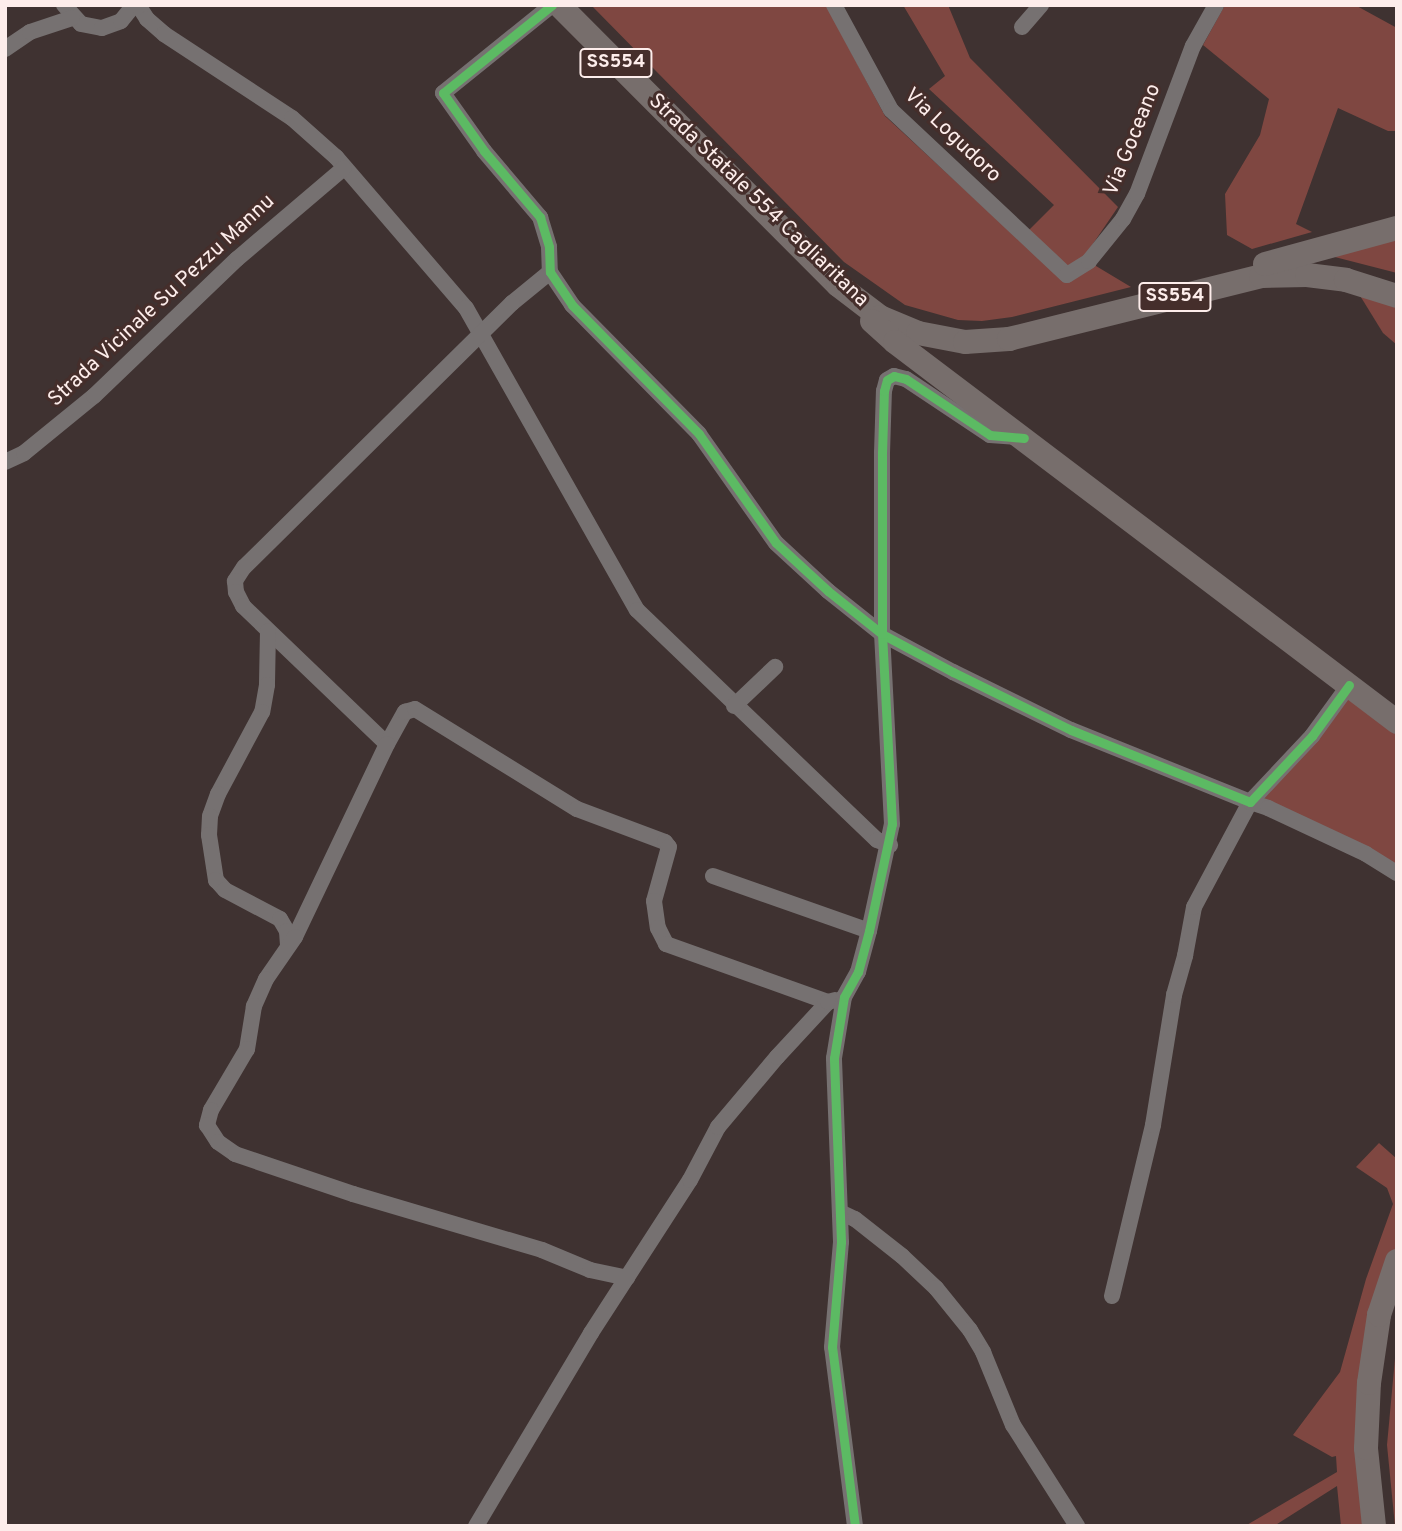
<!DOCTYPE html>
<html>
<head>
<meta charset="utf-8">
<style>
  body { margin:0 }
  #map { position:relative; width:1402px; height:1531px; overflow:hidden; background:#3f3231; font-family:Overpass,sans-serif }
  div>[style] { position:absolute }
  .green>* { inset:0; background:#7f4741 }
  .minor>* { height:16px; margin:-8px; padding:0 8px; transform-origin:8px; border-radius:8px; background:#767171 }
  .highway>* { height:24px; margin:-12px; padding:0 12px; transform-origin:12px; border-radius:12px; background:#776e6c }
  .cycleway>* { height:9px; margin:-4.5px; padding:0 4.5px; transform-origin:4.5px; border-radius:4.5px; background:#5cba63 }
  span { translate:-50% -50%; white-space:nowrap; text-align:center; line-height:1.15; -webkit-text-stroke:6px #452e2b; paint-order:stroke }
  .shield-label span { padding:2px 5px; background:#452e2b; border:2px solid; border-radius:5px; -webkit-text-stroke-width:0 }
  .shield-label { font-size:19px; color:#fdedeb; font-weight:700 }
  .street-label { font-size:21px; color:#fdedeb }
  .frame { position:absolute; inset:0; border:7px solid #fdedeb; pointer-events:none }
</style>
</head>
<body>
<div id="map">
  <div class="green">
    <div style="clip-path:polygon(591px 5px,826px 5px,885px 116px,1019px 240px,1054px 205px,929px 89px,945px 76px,903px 5px,948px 5px,970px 58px,1118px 207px,1086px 254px,1096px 266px,1131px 287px,1012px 317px,982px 321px,958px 320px,905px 305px,844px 262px)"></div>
    <div style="clip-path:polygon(1225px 5px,1355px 5px,1397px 28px,1397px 131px,1388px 131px,1338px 108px,1296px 224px,1312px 232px,1252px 249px,1227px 235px,1225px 194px,1260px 135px,1269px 99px,1203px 45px)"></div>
    <div style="clip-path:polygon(1397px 236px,1397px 273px,1327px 255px)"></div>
    <div style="clip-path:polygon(1359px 294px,1397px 308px,1397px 345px,1383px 333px)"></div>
    <div style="clip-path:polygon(1345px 697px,1397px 730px,1397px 868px,1264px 800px,1264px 790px)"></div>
    <div style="clip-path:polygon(1379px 1143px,1397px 1159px,1397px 1245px,1383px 1283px,1367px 1526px,1341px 1526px,1337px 1486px,1274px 1526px,1245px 1526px,1337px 1472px,1336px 1456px,1332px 1457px,1293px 1435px,1340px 1372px,1366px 1279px,1393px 1204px,1387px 1188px,1356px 1167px)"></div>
    <div style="clip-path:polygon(1397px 1337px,1397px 1526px,1395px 1526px,1387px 1445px)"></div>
  </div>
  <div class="minor">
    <div style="left:64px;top:5px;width:25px;rotate:48deg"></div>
    <div style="left:81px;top:24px;width:21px;rotate:11deg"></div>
    <div style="left:102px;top:28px;width:20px;rotate:-20deg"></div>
    <div style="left:121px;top:21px;width:21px;rotate:-51deg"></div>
    <div style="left:138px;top:5px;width:17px;rotate:57deg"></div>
    <div style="left:147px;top:19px;width:23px;rotate:41deg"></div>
    <div style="left:164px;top:34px;width:153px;rotate:33.3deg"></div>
    <div style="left:292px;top:118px;width:59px;rotate:41.6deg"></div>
    <div style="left:336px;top:157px;width:199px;rotate:49.3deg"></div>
    <div style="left:466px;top:308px;width:347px;rotate:60.5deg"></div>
    <div style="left:637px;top:610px;width:332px;rotate:43.8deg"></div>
    <div style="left:877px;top:840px;width:14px;rotate:21deg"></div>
    <div style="left:552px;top:5px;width:140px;rotate:141.1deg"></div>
    <div style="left:443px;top:93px;width:71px;rotate:54.7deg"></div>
    <div style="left:484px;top:151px;width:87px;rotate:49.7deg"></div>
    <div style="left:540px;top:217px;width:31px;rotate:73deg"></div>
    <div style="left:549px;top:247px;width:25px;rotate:88deg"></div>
    <div style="left:550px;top:272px;width:40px;rotate:56deg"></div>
    <div style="left:572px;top:305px;width:181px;rotate:45.4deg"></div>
    <div style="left:699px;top:434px;width:133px;rotate:54.8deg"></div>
    <div style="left:776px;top:543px;width:71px;rotate:42.7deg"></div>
    <div style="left:828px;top:591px;width:69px;rotate:38.5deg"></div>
    <div style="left:882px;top:634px;width:81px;rotate:28.2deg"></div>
    <div style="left:953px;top:672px;width:131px;rotate:26.2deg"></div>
    <div style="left:1071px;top:730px;width:193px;rotate:21.9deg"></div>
    <div style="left:1250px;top:802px;width:91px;rotate:-46.8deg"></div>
    <div style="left:1312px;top:736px;width:63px;rotate:-54deg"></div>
    <div style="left:834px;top:5px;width:119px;rotate:61.5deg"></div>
    <div style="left:891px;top:110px;width:241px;rotate:43.2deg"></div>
    <div style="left:1067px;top:275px;width:26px;rotate:-32deg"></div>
    <div style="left:1089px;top:261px;width:54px;rotate:-51deg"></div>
    <div style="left:1123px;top:219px;width:29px;rotate:-61deg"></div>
    <div style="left:1137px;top:194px;width:158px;rotate:-69.3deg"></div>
    <div style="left:1193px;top:46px;width:47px;rotate:-60.7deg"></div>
    <div style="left:1022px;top:27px;width:29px;rotate:-49deg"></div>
    <div style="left:5px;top:49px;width:30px;rotate:-34deg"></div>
    <div style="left:30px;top:32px;width:44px;rotate:-18.4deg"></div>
    <div style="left:550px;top:272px;width:49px;rotate:140.8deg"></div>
    <div style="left:512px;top:303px;width:376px;rotate:135.4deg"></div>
    <div style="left:244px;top:567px;width:17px;rotate:123deg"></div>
    <div style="left:235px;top:581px;width:11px;rotate:85deg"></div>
    <div style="left:236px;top:592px;width:16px;rotate:63deg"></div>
    <div style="left:243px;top:606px;width:199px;rotate:43.8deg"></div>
    <div style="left:387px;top:744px;width:37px;rotate:-61deg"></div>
    <div style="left:405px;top:712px;width:10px;rotate:-17deg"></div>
    <div style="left:415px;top:709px;width:190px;rotate:31.7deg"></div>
    <div style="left:577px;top:809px;width:94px;rotate:20.6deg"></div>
    <div style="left:665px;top:842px;width:6px;rotate:51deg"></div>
    <div style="left:669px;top:847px;width:56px;rotate:105.5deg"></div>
    <div style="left:654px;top:901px;width:27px;rotate:82deg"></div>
    <div style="left:658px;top:928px;width:18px;rotate:63deg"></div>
    <div style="left:666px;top:944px;width:172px;rotate:19.7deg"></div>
    <div style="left:5px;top:462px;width:21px;rotate:-25deg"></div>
    <div style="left:24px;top:453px;width:90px;rotate:-39.2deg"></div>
    <div style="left:94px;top:396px;width:198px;rotate:-43.8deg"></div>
    <div style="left:237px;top:259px;width:140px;rotate:-40.4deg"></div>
    <div style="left:268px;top:631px;width:54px;rotate:91.1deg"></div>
    <div style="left:267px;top:685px;width:27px;rotate:100deg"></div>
    <div style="left:262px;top:712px;width:93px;rotate:118.2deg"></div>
    <div style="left:218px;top:794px;width:23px;rotate:110deg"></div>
    <div style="left:210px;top:816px;width:19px;rotate:93deg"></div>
    <div style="left:209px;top:835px;width:46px;rotate:81.2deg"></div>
    <div style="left:216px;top:880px;width:13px;rotate:48deg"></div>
    <div style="left:225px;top:890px;width:62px;rotate:27.8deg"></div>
    <div style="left:280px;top:919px;width:14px;rotate:60deg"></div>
    <div style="left:287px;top:931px;width:14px;rotate:86deg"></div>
    <div style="left:734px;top:706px;width:57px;rotate:-43.6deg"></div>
    <div style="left:387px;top:744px;width:214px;rotate:115.5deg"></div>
    <div style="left:295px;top:937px;width:51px;rotate:124.6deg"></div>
    <div style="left:266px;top:979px;width:30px;rotate:114deg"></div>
    <div style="left:254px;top:1006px;width:44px;rotate:99.2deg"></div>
    <div style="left:247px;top:1049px;width:71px;rotate:120.5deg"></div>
    <div style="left:211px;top:1110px;width:16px;rotate:105deg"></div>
    <div style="left:207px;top:1125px;width:20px;rotate:57deg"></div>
    <div style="left:218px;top:1142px;width:21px;rotate:35deg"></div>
    <div style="left:235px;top:1154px;width:125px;rotate:18.7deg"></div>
    <div style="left:353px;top:1194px;width:197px;rotate:16.5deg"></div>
    <div style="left:542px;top:1250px;width:52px;rotate:22.6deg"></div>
    <div style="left:590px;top:1270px;width:38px;rotate:12deg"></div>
    <div style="left:713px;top:876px;width:165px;rotate:19.4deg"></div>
    <div style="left:842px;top:1213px;width:14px;rotate:25deg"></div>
    <div style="left:855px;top:1219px;width:60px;rotate:38.2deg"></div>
    <div style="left:902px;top:1256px;width:47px;rotate:43.3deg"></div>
    <div style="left:936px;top:1288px;width:54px;rotate:51deg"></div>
    <div style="left:970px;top:1330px;width:26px;rotate:59deg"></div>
    <div style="left:983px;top:1352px;width:79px;rotate:67.7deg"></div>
    <div style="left:1013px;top:1425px;width:120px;rotate:57.6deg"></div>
    <div style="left:1112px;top:1296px;width:176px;rotate:-76.5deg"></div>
    <div style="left:1153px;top:1125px;width:132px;rotate:-80.8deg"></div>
    <div style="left:1174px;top:995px;width:41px;rotate:-74.2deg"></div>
    <div style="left:1185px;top:956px;width:50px;rotate:-79.6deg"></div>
    <div style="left:1194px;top:907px;width:119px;rotate:-61.9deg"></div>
    <div style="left:1250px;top:802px;width:19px;rotate:18deg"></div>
    <div style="left:1268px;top:808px;width:108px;rotate:25.1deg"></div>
    <div style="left:1366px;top:854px;width:36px;rotate:32deg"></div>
    <div style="left:476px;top:1526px;width:225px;rotate:-59.2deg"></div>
    <div style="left:591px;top:1333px;width:182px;rotate:-57.1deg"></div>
    <div style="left:690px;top:1180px;width:60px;rotate:-62.2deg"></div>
    <div style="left:718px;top:1127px;width:92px;rotate:-49.9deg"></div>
    <div style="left:777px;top:1057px;width:75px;rotate:-47.2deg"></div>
    <div style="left:828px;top:1002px;width:7px;rotate:-16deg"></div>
    <div style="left:855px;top:1526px;width:180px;rotate:-97.3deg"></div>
    <div style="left:832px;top:1347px;width:105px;rotate:-85.1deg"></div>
    <div style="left:841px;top:1242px;width:184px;rotate:-92.2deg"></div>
    <div style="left:834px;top:1058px;width:62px;rotate:-80.7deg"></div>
    <div style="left:844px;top:997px;width:29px;rotate:-61deg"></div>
    <div style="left:858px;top:972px;width:42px;rotate:-75deg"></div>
    <div style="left:869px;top:931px;width:109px;rotate:-77.9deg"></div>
    <div style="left:892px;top:824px;width:190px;rotate:-93deg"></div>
    <div style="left:882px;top:634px;width:181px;rotate:-90deg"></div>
    <div style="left:882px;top:453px;width:62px;rotate:-88.2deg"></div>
    <div style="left:884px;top:391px;width:11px;rotate:-75deg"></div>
    <div style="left:887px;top:380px;width:8px;rotate:-30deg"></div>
    <div style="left:894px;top:376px;width:12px;rotate:14deg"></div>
    <div style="left:906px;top:379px;width:101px;rotate:33.7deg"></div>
    <div style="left:990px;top:435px;width:28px;rotate:4deg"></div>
  </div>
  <div class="highway">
    <div style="left:559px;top:5px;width:395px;rotate:45.1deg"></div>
    <div style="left:838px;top:285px;width:53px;rotate:37.3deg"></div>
    <div style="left:880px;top:317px;width:41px;rotate:22.8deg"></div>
    <div style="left:918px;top:333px;width:48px;rotate:10.8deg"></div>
    <div style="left:965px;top:342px;width:44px;rotate:-3.9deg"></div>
    <div style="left:1009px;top:339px;width:260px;rotate:-14deg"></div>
    <div style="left:1261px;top:276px;width:46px;rotate:-1.2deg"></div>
    <div style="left:1307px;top:275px;width:39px;rotate:7deg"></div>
    <div style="left:1346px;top:280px;width:53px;rotate:17.4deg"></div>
    <div style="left:1265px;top:264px;width:137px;rotate:-15.3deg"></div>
    <div style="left:872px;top:321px;width:31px;rotate:42deg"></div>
    <div style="left:895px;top:342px;width:630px;rotate:37.12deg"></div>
    <div style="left:1374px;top:1526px;width:78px;rotate:-95.9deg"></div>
    <div style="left:1366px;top:1448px;width:65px;rotate:-87.4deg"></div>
    <div style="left:1369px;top:1383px;width:69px;rotate:-81.6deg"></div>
    <div style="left:1379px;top:1315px;width:57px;rotate:-71.6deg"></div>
  </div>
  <div class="cycleway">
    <div style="left:552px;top:5px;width:140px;rotate:141.1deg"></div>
    <div style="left:443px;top:93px;width:71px;rotate:54.7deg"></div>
    <div style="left:484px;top:151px;width:87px;rotate:49.7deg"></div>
    <div style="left:540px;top:217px;width:31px;rotate:73deg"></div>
    <div style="left:549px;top:247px;width:25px;rotate:88deg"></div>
    <div style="left:550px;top:272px;width:40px;rotate:56deg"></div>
    <div style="left:572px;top:305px;width:181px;rotate:45.4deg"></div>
    <div style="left:699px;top:434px;width:133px;rotate:54.8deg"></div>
    <div style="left:776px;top:543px;width:71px;rotate:42.7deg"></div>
    <div style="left:828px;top:591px;width:69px;rotate:38.5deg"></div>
    <div style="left:882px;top:634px;width:81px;rotate:28.2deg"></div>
    <div style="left:953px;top:672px;width:131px;rotate:26.2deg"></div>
    <div style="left:1071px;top:730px;width:193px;rotate:21.9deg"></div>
    <div style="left:1250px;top:802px;width:91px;rotate:-46.8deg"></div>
    <div style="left:1312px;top:736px;width:63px;rotate:-54deg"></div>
    <div style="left:855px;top:1526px;width:180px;rotate:-97.3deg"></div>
    <div style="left:832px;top:1347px;width:105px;rotate:-85.1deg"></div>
    <div style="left:841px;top:1242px;width:184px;rotate:-92.2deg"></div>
    <div style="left:834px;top:1058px;width:62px;rotate:-80.7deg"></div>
    <div style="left:844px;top:997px;width:29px;rotate:-61deg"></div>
    <div style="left:858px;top:972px;width:42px;rotate:-75deg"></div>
    <div style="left:869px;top:931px;width:109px;rotate:-77.9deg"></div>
    <div style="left:892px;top:824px;width:190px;rotate:-93deg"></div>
    <div style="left:882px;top:634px;width:181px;rotate:-90deg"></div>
    <div style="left:882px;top:453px;width:62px;rotate:-88.2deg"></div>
    <div style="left:884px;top:391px;width:11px;rotate:-75deg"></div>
    <div style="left:887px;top:380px;width:8px;rotate:-30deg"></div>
    <div style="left:894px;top:376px;width:12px;rotate:14deg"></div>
    <div style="left:906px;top:379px;width:101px;rotate:33.7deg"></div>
    <div style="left:990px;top:435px;width:34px;rotate:5deg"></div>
  </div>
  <div class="shield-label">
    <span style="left:616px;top:63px">SS554</span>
    <span style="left:1175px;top:297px">SS554</span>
  </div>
  <div class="street-label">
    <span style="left:952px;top:136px;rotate:44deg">Via Logudoro</span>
    <span style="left:1133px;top:140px;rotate:-68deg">Via Goceano</span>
    <span style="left:758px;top:201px;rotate:44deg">Strada Statale 554 Cagliaritana</span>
    <span style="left:162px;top:301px;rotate:-43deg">Strada Vicinale Su Pezzu Mannu</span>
  </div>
  <div class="frame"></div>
</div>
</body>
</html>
